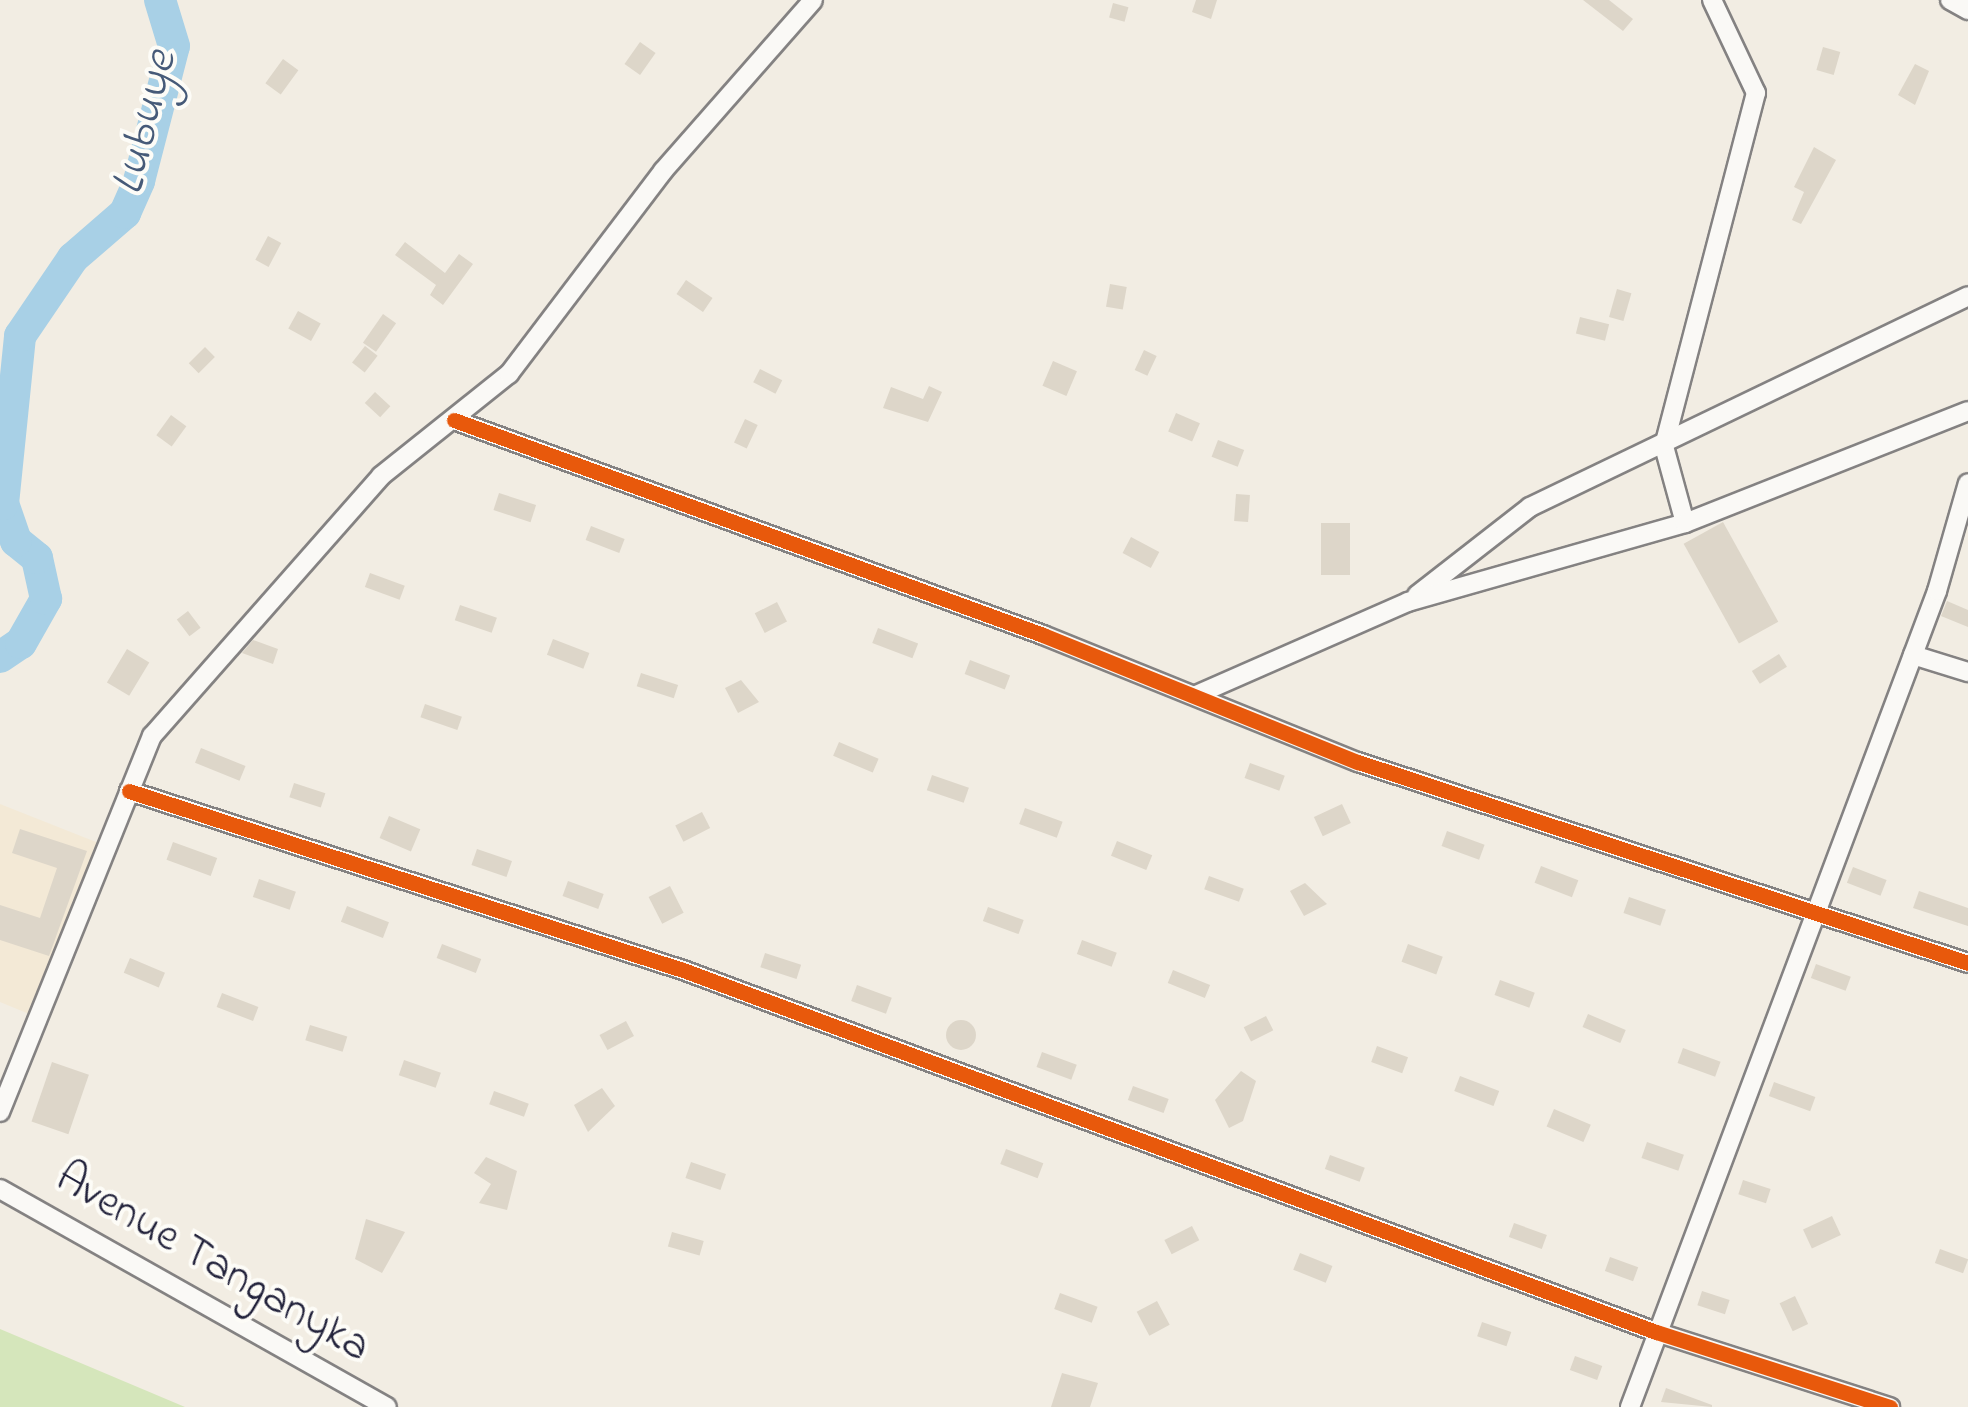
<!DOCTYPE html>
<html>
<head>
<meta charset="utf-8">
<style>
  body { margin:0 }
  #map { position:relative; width:1968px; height:1407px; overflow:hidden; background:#f2ede3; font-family:"Indie Flower",sans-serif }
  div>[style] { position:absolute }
  .built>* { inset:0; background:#f3e9d6 }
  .green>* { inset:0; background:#d5e6bb }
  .river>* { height:32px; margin:-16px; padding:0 16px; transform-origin:16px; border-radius:16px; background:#a8d0e6 }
  .building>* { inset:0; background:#ddd6c9; transform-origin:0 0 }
  .round { border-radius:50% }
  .roads { filter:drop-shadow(2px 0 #848282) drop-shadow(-2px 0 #848282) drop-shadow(0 2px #848282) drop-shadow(0 -2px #848282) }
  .minor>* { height:18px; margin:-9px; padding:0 9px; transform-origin:9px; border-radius:9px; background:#faf9f6 }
  .cycleway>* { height:15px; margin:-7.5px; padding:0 7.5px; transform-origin:7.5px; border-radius:7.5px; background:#e8590c }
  span { translate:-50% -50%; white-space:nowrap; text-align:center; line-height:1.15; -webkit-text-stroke:8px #fdfcf7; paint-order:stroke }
  .street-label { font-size:45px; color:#22223b }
  .water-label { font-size:48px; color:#465a78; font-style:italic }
</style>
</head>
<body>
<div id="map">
  <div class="built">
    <div style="clip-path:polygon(0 804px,101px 844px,34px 1016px,0 1002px)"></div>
  </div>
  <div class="green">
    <div style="clip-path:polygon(0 1329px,185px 1407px,0 1407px)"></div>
  </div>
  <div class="river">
    <div style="left:0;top:657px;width:25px;rotate:-34deg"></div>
    <div style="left:21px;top:643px;width:51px;rotate:-60.4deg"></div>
    <div style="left:46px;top:599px;width:42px;rotate:-102.4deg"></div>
    <div style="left:37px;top:558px;width:27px;rotate:-141deg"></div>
    <div style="left:16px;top:541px;width:39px;rotate:-109deg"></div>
    <div style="left:3px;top:504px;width:169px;rotate:-84.2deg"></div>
    <div style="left:20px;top:336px;width:94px;rotate:-55.8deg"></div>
    <div style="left:73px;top:258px;width:69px;rotate:-40.9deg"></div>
    <div style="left:125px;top:213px;width:35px;rotate:-66deg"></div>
    <div style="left:139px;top:181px;width:139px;rotate:-75.5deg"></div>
    <div style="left:174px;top:46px;width:48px;rotate:-106.9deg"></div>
  </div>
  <div class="building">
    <div style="clip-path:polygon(1196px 0,1217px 0,1211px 19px,1192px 12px)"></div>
    <div style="clip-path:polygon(1583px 0,1609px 0,1633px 19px,1623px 31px)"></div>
    <div style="left:1113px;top:3px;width:16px;height:15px;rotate:15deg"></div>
    <div style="left:640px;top:42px;width:19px;height:27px;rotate:35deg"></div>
    <div style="left:1823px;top:47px;width:18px;height:24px;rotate:16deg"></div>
    <div style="left:283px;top:59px;width:19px;height:30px;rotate:36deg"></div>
    <div style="clip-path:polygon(1915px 64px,1929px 71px,1915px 105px,1898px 95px)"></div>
    <div style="clip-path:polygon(1814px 147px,1836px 160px,1801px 224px,1792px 220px,1804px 192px,1794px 187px)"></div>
    <div style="left:268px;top:236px;width:15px;height:27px;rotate:28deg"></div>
    <div style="clip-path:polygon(405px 242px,445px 273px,459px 254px,473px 264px,443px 305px,430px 295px,436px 285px,395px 255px)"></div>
    <div style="left:686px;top:280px;width:32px;height:17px;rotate:34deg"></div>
    <div style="left:1110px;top:284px;width:17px;height:23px;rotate:10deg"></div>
    <div style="left:1617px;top:289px;width:15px;height:29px;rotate:16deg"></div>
    <div style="left:298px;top:311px;width:26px;height:20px;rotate:29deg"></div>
    <div style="left:383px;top:314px;width:16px;height:35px;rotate:35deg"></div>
    <div style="left:1580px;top:317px;width:30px;height:17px;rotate:14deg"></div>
    <div style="left:365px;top:346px;width:16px;height:21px;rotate:38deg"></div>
    <div style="left:205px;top:347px;width:14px;height:23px;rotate:45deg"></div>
    <div style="left:1144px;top:350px;width:14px;height:22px;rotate:25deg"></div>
    <div style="left:1053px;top:361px;width:26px;height:27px;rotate:23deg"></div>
    <div style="left:760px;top:369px;width:25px;height:15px;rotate:27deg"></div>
    <div style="clip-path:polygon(929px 386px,942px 392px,928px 422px,883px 408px,891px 387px,923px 399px)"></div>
    <div style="left:375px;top:392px;width:21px;height:15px;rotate:43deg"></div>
    <div style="left:1176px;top:413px;width:26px;height:20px;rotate:23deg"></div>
    <div style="left:171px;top:415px;width:19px;height:25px;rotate:36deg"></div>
    <div style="left:745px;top:419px;width:14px;height:26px;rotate:25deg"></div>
    <div style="left:1218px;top:440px;width:28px;height:18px;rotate:21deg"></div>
    <div style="left:499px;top:493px;width:39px;height:18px;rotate:18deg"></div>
    <div style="left:1236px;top:494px;width:14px;height:27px;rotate:4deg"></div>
    <div style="left:1723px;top:522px;width:114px;height:45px;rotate:61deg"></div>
    <div style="left:1321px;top:523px;width:29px;height:52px"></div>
    <div style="left:591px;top:526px;width:36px;height:15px;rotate:21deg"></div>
    <div style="left:1131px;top:537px;width:32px;height:18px;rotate:28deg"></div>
    <div style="left:370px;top:573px;width:37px;height:15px;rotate:20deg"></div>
    <div style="clip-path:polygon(1947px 601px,1968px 610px,1968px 627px,1941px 616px)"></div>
    <div style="left:777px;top:602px;width:22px;height:25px;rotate:63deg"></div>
    <div style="left:460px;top:605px;width:39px;height:16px;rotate:19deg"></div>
    <div style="left:188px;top:611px;width:21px;height:14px;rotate:53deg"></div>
    <div style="left:878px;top:628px;width:43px;height:16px;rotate:21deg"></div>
    <div style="left:553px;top:639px;width:39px;height:17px;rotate:21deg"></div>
    <div style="clip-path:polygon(253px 640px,278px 649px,273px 664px,242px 653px)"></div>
    <div style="left:127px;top:649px;width:26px;height:39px;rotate:31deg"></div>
    <div style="left:1779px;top:654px;width:15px;height:32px;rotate:58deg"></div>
    <div style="left:970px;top:660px;width:43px;height:15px;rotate:21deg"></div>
    <div style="left:641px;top:673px;width:39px;height:14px;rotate:18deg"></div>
    <div style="clip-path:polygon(741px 680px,759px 702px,738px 713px,725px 688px)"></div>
    <div style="left:425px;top:704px;width:39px;height:14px;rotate:19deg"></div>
    <div style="left:839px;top:742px;width:43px;height:15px;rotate:23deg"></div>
    <div style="left:201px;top:748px;width:48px;height:16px;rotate:22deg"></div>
    <div style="left:1250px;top:763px;width:37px;height:16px;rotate:20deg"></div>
    <div style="left:932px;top:775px;width:39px;height:16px;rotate:19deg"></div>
    <div style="left:294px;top:783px;width:33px;height:15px;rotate:18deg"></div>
    <div style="left:1342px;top:804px;width:21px;height:31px;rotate:65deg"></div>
    <div style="left:1025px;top:808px;width:40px;height:17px;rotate:20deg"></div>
    <div style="left:702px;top:812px;width:18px;height:30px;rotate:63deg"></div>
    <div style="left:389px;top:816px;width:34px;height:24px;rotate:23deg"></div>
    <div style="clip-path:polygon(20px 829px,87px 851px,49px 956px,0 940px,0 905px,40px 918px,57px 868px,12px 853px)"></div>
    <div style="left:1447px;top:831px;width:40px;height:16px;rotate:20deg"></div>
    <div style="left:1117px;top:841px;width:38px;height:16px;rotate:22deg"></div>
    <div style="left:173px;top:842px;width:47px;height:19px;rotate:20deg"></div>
    <div style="left:477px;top:849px;width:37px;height:17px;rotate:19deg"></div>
    <div style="left:1541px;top:866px;width:40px;height:18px;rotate:21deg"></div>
    <div style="left:1853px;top:867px;width:36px;height:17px;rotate:21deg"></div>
    <div style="left:1209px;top:876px;width:37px;height:14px;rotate:20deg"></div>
    <div style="left:259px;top:879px;width:39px;height:19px;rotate:19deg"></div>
    <div style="left:568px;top:881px;width:38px;height:16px;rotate:20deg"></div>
    <div style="clip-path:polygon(1305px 883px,1327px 904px,1304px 916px,1290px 891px)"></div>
    <div style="left:670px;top:886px;width:30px;height:24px;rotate:63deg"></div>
    <div style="clip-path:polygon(1919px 891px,1968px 908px,1968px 926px,1913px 908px)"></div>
    <div style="left:1629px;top:897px;width:39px;height:17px;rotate:19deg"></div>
    <div style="left:347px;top:906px;width:45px;height:17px;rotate:21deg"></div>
    <div style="left:988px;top:907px;width:38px;height:15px;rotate:20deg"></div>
    <div style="left:1082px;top:940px;width:37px;height:15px;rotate:20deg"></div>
    <div style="left:442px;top:944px;width:42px;height:15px;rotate:21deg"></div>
    <div style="left:1408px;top:944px;width:37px;height:19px;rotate:20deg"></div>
    <div style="left:765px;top:953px;width:38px;height:15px;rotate:18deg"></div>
    <div style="left:130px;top:958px;width:38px;height:16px;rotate:23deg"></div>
    <div style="left:1816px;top:964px;width:37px;height:15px;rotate:20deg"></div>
    <div style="left:1173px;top:970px;width:40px;height:14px;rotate:22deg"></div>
    <div style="left:1500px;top:980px;width:37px;height:16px;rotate:20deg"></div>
    <div style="left:857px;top:985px;width:37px;height:17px;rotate:20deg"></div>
    <div style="left:222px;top:993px;width:39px;height:15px;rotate:21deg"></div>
    <div style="left:1588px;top:1014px;width:41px;height:14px;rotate:23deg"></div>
    <div style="left:1266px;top:1016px;width:16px;height:25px;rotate:63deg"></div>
    <div class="round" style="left:946px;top:1020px;width:30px;height:30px"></div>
    <div style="left:626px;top:1021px;width:17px;height:30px;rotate:62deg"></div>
    <div style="left:310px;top:1025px;width:39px;height:16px;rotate:17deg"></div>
    <div style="left:1377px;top:1046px;width:33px;height:17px;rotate:20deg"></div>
    <div style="left:1683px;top:1048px;width:40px;height:16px;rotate:20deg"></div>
    <div style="left:1042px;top:1052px;width:37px;height:16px;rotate:20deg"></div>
    <div style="left:404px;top:1060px;width:39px;height:16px;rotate:19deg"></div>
    <div style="left:52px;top:1062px;width:39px;height:63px;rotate:19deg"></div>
    <div style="clip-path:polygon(1241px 1071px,1256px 1081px,1243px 1121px,1229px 1128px,1215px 1100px)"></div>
    <div style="left:1460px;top:1076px;width:42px;height:16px;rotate:21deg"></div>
    <div style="left:1774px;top:1082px;width:44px;height:15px;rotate:20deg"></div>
    <div style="left:1133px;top:1086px;width:38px;height:15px;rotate:20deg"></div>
    <div style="clip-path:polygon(602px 1088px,615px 1106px,588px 1132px,574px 1105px)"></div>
    <div style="left:494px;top:1091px;width:37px;height:14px;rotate:20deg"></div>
    <div style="left:1554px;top:1109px;width:40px;height:19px;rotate:23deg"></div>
    <div style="left:1647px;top:1142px;width:39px;height:17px;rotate:19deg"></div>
    <div style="left:1006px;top:1149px;width:40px;height:16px;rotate:21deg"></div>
    <div style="left:1330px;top:1155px;width:37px;height:15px;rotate:20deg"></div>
    <div style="clip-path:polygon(486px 1157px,517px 1171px,507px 1210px,479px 1203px,491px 1184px,474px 1173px)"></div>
    <div style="left:691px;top:1162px;width:37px;height:17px;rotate:19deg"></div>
    <div style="left:1743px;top:1180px;width:29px;height:15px;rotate:18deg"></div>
    <div style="left:1832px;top:1216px;width:21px;height:32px;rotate:65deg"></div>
    <div style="clip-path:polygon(366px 1219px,405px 1232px,382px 1273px,355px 1259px)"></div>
    <div style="left:1514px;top:1223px;width:35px;height:15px;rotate:20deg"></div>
    <div style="left:1192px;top:1226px;width:16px;height:31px;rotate:63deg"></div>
    <div style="left:672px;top:1232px;width:33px;height:15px;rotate:16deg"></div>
    <div style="left:1940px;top:1249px;width:30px;height:15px;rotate:20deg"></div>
    <div style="left:1300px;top:1253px;width:35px;height:18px;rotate:22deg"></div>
    <div style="left:1610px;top:1257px;width:30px;height:15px;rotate:20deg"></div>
    <div style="left:1702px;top:1291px;width:29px;height:15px;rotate:18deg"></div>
    <div style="left:1060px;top:1293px;width:40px;height:17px;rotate:20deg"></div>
    <div style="left:1795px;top:1296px;width:31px;height:17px;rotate:65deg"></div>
    <div style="left:1157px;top:1301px;width:27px;height:23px;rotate:62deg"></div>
    <div style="left:1482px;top:1322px;width:31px;height:15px;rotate:19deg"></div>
    <div style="left:1575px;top:1356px;width:29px;height:15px;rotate:20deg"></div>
    <div style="clip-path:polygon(1062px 1373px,1098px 1383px,1090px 1407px,1051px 1407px)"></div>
    <div style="clip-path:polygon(1666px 1388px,1712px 1405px,1712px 1407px,1661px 1402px)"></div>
  </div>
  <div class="roads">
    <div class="minor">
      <div style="left:1950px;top:0;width:21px;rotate:29deg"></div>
      <div style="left:454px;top:420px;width:627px;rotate:20.05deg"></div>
      <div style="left:1043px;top:635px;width:340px;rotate:22deg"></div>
      <div style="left:1358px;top:762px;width:642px;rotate:18.24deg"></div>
      <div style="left:1685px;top:523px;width:80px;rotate:-105.3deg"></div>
      <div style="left:1664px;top:446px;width:365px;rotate:-75.4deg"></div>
      <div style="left:1756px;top:93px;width:103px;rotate:-115.3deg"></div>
      <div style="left:1417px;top:595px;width:143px;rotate:-37.9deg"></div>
      <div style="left:1530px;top:507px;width:486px;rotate:-25.7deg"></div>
      <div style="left:1913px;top:655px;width:58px;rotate:17.2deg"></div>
      <div style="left:1196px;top:695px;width:232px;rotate:-23.7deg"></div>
      <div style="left:1408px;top:602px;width:288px;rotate:-15.9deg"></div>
      <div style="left:1685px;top:523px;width:304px;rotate:-21.6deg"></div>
      <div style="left:129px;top:791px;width:582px;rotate:17.91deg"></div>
      <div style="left:683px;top:970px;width:1038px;rotate:20.41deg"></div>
      <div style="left:1656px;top:1332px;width:246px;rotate:17.8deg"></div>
      <div style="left:0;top:1112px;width:406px;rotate:-68deg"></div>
      <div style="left:152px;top:736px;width:346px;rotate:-48.6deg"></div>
      <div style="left:381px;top:476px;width:164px;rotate:-38.6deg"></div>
      <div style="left:509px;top:374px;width:255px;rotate:-52.8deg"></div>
      <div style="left:663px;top:171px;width:227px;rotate:-48.7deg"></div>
      <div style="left:0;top:1189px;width:444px;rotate:29.4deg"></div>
      <div style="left:1630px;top:1407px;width:872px;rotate:-69.38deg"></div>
      <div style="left:1937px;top:591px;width:112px;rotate:-74deg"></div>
    </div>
  </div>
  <div class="cycleway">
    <div style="left:454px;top:420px;width:627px;rotate:20.05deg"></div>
    <div style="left:1043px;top:635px;width:340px;rotate:22deg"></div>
    <div style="left:1358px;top:762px;width:642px;rotate:18.24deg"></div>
    <div style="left:129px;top:791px;width:582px;rotate:17.91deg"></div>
    <div style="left:683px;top:970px;width:1038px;rotate:20.41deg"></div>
    <div style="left:1656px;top:1332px;width:246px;rotate:17.8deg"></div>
  </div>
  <div class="street-label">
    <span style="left:212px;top:1264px;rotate:30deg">Avenue Tanganyka</span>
  </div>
  <div class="water-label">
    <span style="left:146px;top:123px;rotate:-76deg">Lubuye</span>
  </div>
</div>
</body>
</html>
